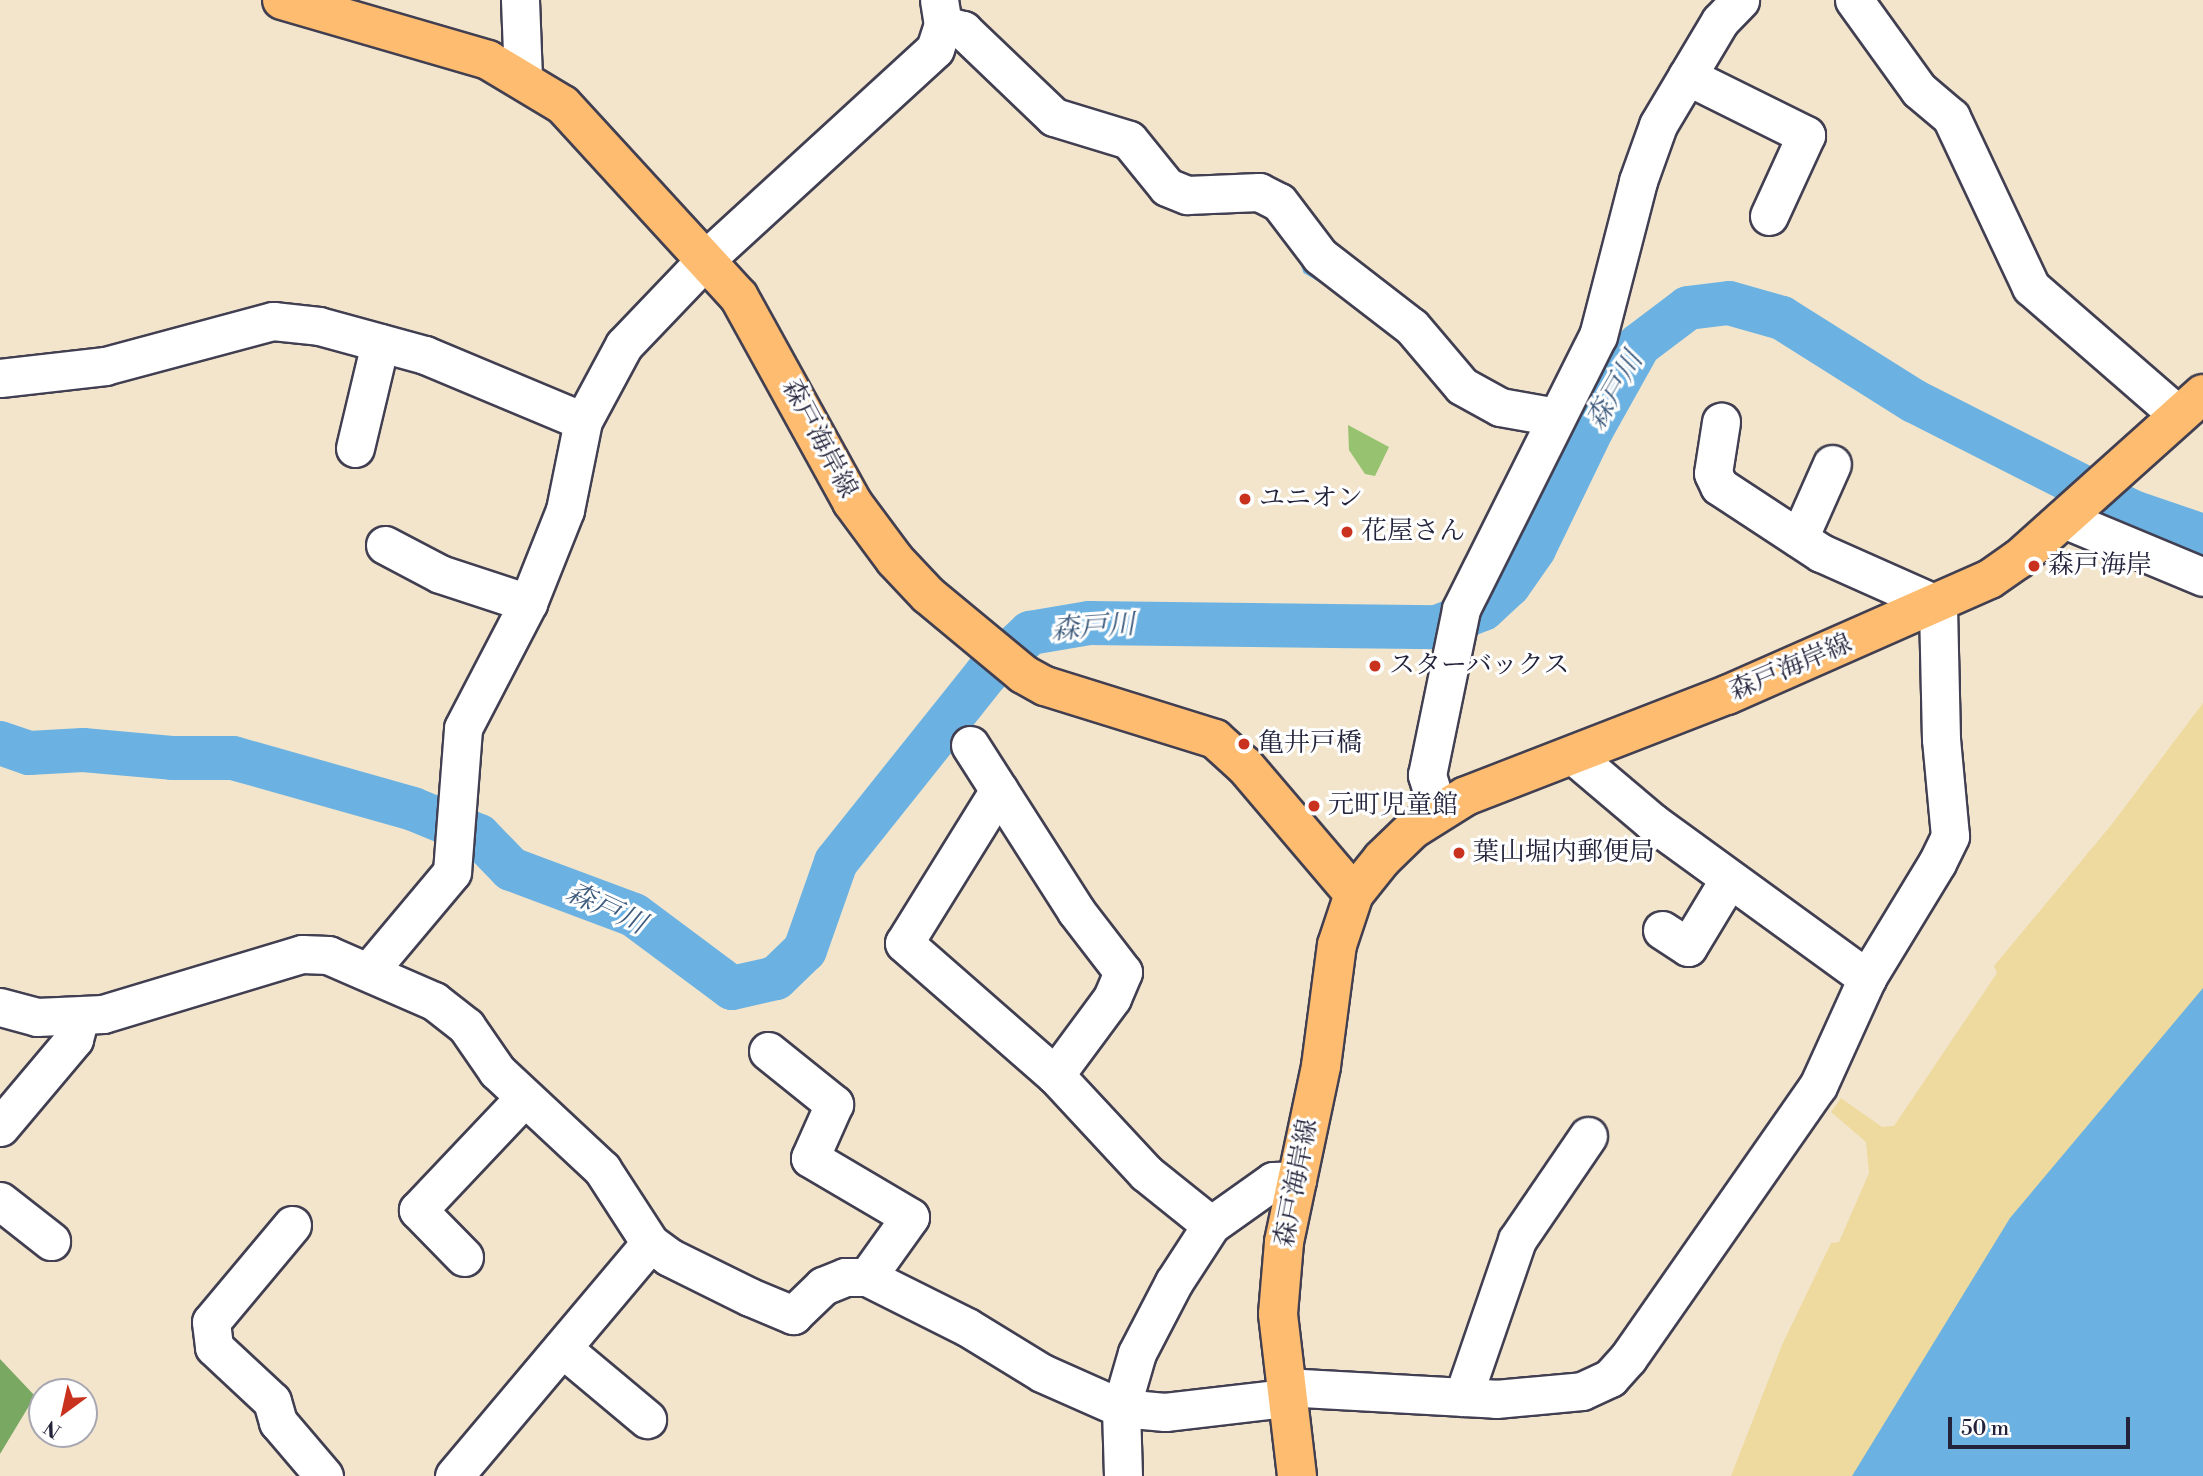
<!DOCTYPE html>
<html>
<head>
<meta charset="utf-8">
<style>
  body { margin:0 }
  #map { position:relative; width:2203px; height:1476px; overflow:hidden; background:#f2e5cc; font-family:"Libre Bodoni","Noto Serif JP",serif }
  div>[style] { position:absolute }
  .green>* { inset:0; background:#97c26f }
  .forest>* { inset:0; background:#79a862 }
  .sand>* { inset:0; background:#eeda9e }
  .water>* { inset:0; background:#6bb2e2 }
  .stream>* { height:7px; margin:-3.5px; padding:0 3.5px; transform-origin:3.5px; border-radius:3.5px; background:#6bb2e2 }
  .river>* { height:44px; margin:-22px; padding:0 22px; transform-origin:22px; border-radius:22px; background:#6bb2e2 }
  .roads { filter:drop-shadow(2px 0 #413f51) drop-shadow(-2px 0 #413f51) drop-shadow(0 2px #413f51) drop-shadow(0 -2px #413f51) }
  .minor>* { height:37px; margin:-18.5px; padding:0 18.5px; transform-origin:18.5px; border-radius:18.5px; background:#fff }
  .major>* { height:38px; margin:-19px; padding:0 19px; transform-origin:19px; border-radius:19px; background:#fdbc70 }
  .dots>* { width:19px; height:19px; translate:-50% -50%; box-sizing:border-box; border:4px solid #fff; border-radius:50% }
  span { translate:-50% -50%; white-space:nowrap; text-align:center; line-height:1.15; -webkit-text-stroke:6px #fff; paint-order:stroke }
  .street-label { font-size:26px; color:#22223b }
  .poi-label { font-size:26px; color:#22223b }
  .left { translate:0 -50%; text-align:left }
  .water-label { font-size:28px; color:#3f5c7e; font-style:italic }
  .north { position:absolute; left:28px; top:1378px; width:70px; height:70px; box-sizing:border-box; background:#fff; border:2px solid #a7a7b1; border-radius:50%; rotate:213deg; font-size:19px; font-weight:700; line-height:28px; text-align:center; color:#22223b }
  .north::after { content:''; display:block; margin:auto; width:24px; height:32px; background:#c8321e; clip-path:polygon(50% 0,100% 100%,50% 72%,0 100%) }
  .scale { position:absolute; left:1948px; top:1417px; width:182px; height:32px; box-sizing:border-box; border:4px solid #22223b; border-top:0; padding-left:9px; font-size:21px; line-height:24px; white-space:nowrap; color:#22223b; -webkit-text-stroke:5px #fff; paint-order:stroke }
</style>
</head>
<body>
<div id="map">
  <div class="green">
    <div style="clip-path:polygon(1348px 425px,1389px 447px,1375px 476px,1365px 474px,1349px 450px)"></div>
  </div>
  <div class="forest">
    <div style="clip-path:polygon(0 1359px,35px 1396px,0 1454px)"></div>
  </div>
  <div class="sand">
    <div style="clip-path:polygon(2203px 703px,2203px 1057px,1880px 1476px,1731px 1476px,1782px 1345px,1831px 1243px,1839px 1242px,1869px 1173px,1866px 1142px,1831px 1112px,1841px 1098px,1882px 1127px,1894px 1126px,1997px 973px,1994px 966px,2112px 824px)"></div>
  </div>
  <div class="water">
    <div style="clip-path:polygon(2203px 988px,2203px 1476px,1852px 1476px,2010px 1218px)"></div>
  </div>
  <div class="stream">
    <div style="left:1301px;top:258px;width:13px;rotate:67deg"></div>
    <div style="left:1306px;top:270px;width:17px;rotate:31deg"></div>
    <div style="left:1563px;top:427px;width:29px;rotate:4deg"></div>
  </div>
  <div class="river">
    <div style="left:0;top:743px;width:31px;rotate:19deg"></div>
    <div style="left:29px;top:753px;width:54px;rotate:-3.2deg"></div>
    <div style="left:83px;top:750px;width:89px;rotate:5.1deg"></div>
    <div style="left:172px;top:758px;width:61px"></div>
    <div style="left:233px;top:758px;width:187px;rotate:15.8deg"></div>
    <div style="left:413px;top:809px;width:71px;rotate:22.2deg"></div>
    <div style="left:479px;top:836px;width:46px;rotate:45.9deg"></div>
    <div style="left:511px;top:869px;width:131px;rotate:20.5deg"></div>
    <div style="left:634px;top:915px;width:122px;rotate:36.7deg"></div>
    <div style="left:732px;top:988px;width:45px;rotate:-12.8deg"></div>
    <div style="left:776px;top:978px;width:40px;rotate:-44deg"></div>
    <div style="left:805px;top:950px;width:93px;rotate:-70.6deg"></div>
    <div style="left:836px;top:862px;width:242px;rotate:-51.4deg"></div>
    <div style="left:987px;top:673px;width:59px;rotate:-42.9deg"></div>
    <div style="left:1030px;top:633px;width:60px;rotate:-9.6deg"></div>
    <div style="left:1089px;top:623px;width:348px;rotate:0.7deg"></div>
    <div style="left:1437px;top:627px;width:49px;rotate:-21.4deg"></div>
    <div style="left:1483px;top:609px;width:35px;rotate:-43deg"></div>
    <div style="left:1509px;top:585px;width:44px;rotate:-55.2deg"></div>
    <div style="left:1534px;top:549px;width:133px;rotate:-64.2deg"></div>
    <div style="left:1592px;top:429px;width:96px;rotate:-60.8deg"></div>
    <div style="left:1639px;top:345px;width:61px;rotate:-37.1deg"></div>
    <div style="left:1688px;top:308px;width:41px;rotate:-7deg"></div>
    <div style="left:1729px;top:303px;width:55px;rotate:15.8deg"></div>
    <div style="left:1782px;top:318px;width:156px;rotate:32.2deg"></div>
    <div style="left:1914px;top:401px;width:246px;rotate:26.9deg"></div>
    <div style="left:2133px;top:512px;width:74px;rotate:18.9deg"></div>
  </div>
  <div class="roads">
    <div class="minor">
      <div style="left:520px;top:0;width:77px;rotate:87.8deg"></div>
      <div style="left:1854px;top:0;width:111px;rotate:54.2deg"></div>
      <div style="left:1919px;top:90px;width:42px;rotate:40.2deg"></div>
      <div style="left:1951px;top:117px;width:188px;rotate:64.8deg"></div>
      <div style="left:2031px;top:287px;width:195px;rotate:41deg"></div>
      <div style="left:943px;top:25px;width:21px;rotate:14deg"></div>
      <div style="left:963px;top:30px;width:126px;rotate:43.7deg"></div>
      <div style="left:1054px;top:117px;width:78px;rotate:17deg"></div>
      <div style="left:1129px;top:140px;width:60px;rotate:51deg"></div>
      <div style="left:1167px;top:187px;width:22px;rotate:22deg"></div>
      <div style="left:1187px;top:195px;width:72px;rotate:-2.4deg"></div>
      <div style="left:1259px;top:192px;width:22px;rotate:27deg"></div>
      <div style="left:1279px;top:202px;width:68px;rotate:52.8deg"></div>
      <div style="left:1320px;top:256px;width:116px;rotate:37.7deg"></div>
      <div style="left:1412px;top:327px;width:77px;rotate:49.7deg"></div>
      <div style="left:1462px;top:386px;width:43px;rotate:28.9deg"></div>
      <div style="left:1500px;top:407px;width:57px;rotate:10.1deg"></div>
      <div style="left:1687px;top:76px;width:133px;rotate:26.4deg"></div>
      <div style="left:1806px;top:135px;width:89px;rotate:114.6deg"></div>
      <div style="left:0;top:378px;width:106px;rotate:-6.5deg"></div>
      <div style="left:105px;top:366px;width:174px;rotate:-15deg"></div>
      <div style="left:273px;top:321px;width:46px;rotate:6.2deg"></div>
      <div style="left:319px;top:326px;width:110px;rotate:15.3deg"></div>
      <div style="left:425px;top:355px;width:171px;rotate:22.7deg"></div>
      <div style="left:355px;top:448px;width:108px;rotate:-76.6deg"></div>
      <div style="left:2064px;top:519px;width:151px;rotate:22.6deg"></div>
      <div style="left:1799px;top:538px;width:81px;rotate:-66deg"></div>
      <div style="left:385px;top:545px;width:62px;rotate:27.8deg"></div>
      <div style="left:440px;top:574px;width:93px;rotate:18.2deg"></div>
      <div style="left:970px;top:745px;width:197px;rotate:57.4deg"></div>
      <div style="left:1076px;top:911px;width:77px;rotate:52.4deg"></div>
      <div style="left:1123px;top:972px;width:28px;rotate:113deg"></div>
      <div style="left:1112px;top:998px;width:96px;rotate:126.5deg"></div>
      <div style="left:1055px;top:1075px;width:134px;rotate:47.1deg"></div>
      <div style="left:1146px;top:1173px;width:83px;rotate:38.7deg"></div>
      <div style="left:1573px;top:755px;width:104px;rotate:40.3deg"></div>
      <div style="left:1652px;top:822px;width:266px;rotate:36deg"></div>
      <div style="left:999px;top:790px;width:180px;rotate:121.8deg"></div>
      <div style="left:904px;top:943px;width:201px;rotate:41.2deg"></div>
      <div style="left:1438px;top:811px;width:38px;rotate:-107deg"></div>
      <div style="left:1427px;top:775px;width:169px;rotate:-78.4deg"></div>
      <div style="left:1461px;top:609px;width:305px;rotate:-63.4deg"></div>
      <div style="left:1598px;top:336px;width:160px;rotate:-75.5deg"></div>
      <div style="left:1638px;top:181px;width:59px;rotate:-70.3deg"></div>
      <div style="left:1658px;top:125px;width:121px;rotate:-59.2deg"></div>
      <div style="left:1720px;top:21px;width:29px;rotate:-46deg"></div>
      <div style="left:1662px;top:930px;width:31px;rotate:33deg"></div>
      <div style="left:1688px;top:947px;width:79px;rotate:-58.9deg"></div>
      <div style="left:369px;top:971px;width:129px;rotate:-50deg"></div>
      <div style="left:452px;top:872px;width:144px;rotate:-85.6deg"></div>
      <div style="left:463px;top:728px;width:141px;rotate:-62.5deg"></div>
      <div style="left:528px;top:603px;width:100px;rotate:-68.3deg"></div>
      <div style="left:565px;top:510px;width:91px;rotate:-78.6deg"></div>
      <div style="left:583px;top:421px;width:86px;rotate:-61.7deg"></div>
      <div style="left:624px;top:345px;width:120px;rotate:-46.3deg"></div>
      <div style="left:707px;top:258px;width:309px;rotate:-42.5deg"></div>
      <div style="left:935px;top:49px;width:25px;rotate:-72deg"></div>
      <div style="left:943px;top:25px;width:25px;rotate:-99deg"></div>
      <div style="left:0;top:1007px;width:38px;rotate:15deg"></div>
      <div style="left:37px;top:1017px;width:66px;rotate:-2.6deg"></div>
      <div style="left:103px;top:1014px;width:208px;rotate:-16.8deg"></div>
      <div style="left:302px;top:954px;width:26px;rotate:2deg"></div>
      <div style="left:328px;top:955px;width:116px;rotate:23.5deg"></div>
      <div style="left:434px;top:1001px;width:41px;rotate:38deg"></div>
      <div style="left:466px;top:1026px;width:55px;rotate:55.4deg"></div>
      <div style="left:497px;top:1071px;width:144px;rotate:43deg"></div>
      <div style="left:602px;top:1169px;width:88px;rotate:57deg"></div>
      <div style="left:650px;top:1243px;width:24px;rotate:36deg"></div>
      <div style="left:669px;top:1257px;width:90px;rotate:26.3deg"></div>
      <div style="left:750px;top:1297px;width:47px;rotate:22.7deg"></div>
      <div style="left:793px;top:1315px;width:42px;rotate:-44deg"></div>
      <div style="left:823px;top:1286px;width:24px;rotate:-22deg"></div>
      <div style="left:845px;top:1277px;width:22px"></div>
      <div style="left:867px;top:1277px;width:112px;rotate:26.6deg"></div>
      <div style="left:967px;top:1327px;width:88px;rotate:31.5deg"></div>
      <div style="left:1042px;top:1373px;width:86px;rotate:23.9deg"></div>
      <div style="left:1121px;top:1408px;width:44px;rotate:5.2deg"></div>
      <div style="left:1165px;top:1412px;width:122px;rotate:-6.6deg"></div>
      <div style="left:768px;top:1051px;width:85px;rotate:38.8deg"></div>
      <div style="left:834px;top:1104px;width:59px;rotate:114deg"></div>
      <div style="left:810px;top:1158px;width:116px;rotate:30.5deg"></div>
      <div style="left:910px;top:1217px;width:74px;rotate:125.6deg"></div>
      <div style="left:0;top:1127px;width:115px;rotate:-49.9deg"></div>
      <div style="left:74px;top:1039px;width:24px;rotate:-75deg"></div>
      <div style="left:0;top:1201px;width:65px;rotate:38.1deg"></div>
      <div style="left:292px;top:1225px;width:126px;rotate:129.9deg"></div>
      <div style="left:211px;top:1322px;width:25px;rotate:83deg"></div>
      <div style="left:214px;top:1347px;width:79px;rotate:43deg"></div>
      <div style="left:272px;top:1401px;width:22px;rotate:74deg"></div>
      <div style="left:278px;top:1422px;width:71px;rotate:49.6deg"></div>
      <div style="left:464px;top:1257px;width:66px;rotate:-134.4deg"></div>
      <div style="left:418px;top:1210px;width:154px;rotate:-46.6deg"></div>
      <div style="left:562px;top:1348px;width:111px;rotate:39.9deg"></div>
      <div style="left:1284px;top:1387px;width:212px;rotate:3.2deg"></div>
      <div style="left:1496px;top:1399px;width:86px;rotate:-5.3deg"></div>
      <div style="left:1582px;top:1391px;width:31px;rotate:-25deg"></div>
      <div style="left:1610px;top:1378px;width:27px;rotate:-48deg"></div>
      <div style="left:1628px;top:1358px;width:332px;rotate:-55.1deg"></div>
      <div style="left:1818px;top:1086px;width:119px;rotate:-65.6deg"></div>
      <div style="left:1867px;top:978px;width:135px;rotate:-58.7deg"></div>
      <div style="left:1937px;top:863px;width:30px;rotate:-64deg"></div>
      <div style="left:1950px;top:836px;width:97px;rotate:-95.3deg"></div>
      <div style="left:1941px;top:739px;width:134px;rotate:-91.3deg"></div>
      <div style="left:1938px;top:605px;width:128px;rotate:-156deg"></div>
      <div style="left:1821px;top:553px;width:122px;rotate:-146.7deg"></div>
      <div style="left:1719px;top:486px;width:14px;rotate:-115deg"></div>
      <div style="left:1713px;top:473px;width:52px;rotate:-81.1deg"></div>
      <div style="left:1463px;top:1397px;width:166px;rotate:-71deg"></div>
      <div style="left:1517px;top:1240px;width:126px;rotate:-55.7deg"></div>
      <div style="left:454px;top:1476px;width:304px;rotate:-49.9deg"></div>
      <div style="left:1123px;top:1476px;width:68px;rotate:-91.7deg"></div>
      <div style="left:1121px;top:1408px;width:57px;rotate:-73.8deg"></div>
      <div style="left:1137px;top:1353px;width:80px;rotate:-62.5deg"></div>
      <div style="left:1174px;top:1282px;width:68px;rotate:-57deg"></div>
      <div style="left:1211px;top:1225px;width:76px;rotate:-35.4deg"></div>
      <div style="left:1273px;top:1181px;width:24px;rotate:-2deg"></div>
    </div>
    <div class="major">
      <div style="left:282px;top:0;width:215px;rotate:16.2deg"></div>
      <div style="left:488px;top:60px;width:87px;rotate:31deg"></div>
      <div style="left:563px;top:105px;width:260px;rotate:47.5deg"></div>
      <div style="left:739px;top:297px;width:234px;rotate:61.1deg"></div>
      <div style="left:852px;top:502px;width:72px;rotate:53.4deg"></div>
      <div style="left:895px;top:560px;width:48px;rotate:46.7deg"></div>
      <div style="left:928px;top:595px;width:124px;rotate:39.7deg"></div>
      <div style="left:1023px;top:674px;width:25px;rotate:29deg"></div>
      <div style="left:1045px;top:686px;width:178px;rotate:17.3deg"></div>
      <div style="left:1215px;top:739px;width:40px;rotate:42deg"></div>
      <div style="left:1245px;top:766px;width:168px;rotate:49.6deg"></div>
      <div style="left:1297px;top:1476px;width:163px;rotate:-96.7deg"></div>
      <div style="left:1278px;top:1314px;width:72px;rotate:-85.2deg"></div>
      <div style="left:1284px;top:1242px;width:180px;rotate:-78.1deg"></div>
      <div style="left:1321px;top:1066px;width:122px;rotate:-82.5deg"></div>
      <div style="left:1337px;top:945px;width:54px;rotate:-71.6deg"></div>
      <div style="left:1354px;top:894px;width:45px;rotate:-51.3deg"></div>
      <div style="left:1382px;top:859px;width:43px;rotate:-44.1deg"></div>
      <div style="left:1413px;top:829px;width:62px;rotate:-31.9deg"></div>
      <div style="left:1466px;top:796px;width:280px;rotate:-21.2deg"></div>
      <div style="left:1727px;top:695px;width:287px;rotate:-23.8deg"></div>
      <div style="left:1990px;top:579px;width:35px;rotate:-35deg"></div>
      <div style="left:2019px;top:559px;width:247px;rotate:-41.9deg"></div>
    </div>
  </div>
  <div class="dots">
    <div style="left:1245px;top:499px;background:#c8321e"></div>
    <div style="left:1347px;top:532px;background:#c8321e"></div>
    <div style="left:2034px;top:566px;background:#c8321e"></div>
    <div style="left:1375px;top:666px;background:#c8321e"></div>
    <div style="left:1244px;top:744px;background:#c8321e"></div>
    <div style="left:1314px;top:806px;background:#c8321e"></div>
    <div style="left:1459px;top:853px;background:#c8321e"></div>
  </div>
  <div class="street-label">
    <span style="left:819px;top:439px;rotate:62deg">森戸海岸線</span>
    <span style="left:1791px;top:668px;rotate:-23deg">森戸海岸線</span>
    <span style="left:1297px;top:1183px;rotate:-79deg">森戸海岸線</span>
  </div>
  <div class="poi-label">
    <span class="left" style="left:1259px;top:499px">ユニオン</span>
    <span class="left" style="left:1361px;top:532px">花屋さん</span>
    <span class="left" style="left:2048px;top:566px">森戸海岸</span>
    <span class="left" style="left:1389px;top:666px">スターバックス</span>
    <span class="left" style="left:1258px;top:744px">亀井戸橋</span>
    <span class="left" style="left:1328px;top:806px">元町児童館</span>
    <span class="left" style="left:1473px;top:853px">葉山堀内郵便局</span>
  </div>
  <div class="water-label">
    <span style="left:1615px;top:391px;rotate:-60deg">森戸川</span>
    <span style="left:1093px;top:628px;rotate:-4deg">森戸川</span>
    <span style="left:606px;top:909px;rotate:25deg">森戸川</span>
  </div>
  <div class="north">N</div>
  <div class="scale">50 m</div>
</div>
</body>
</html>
